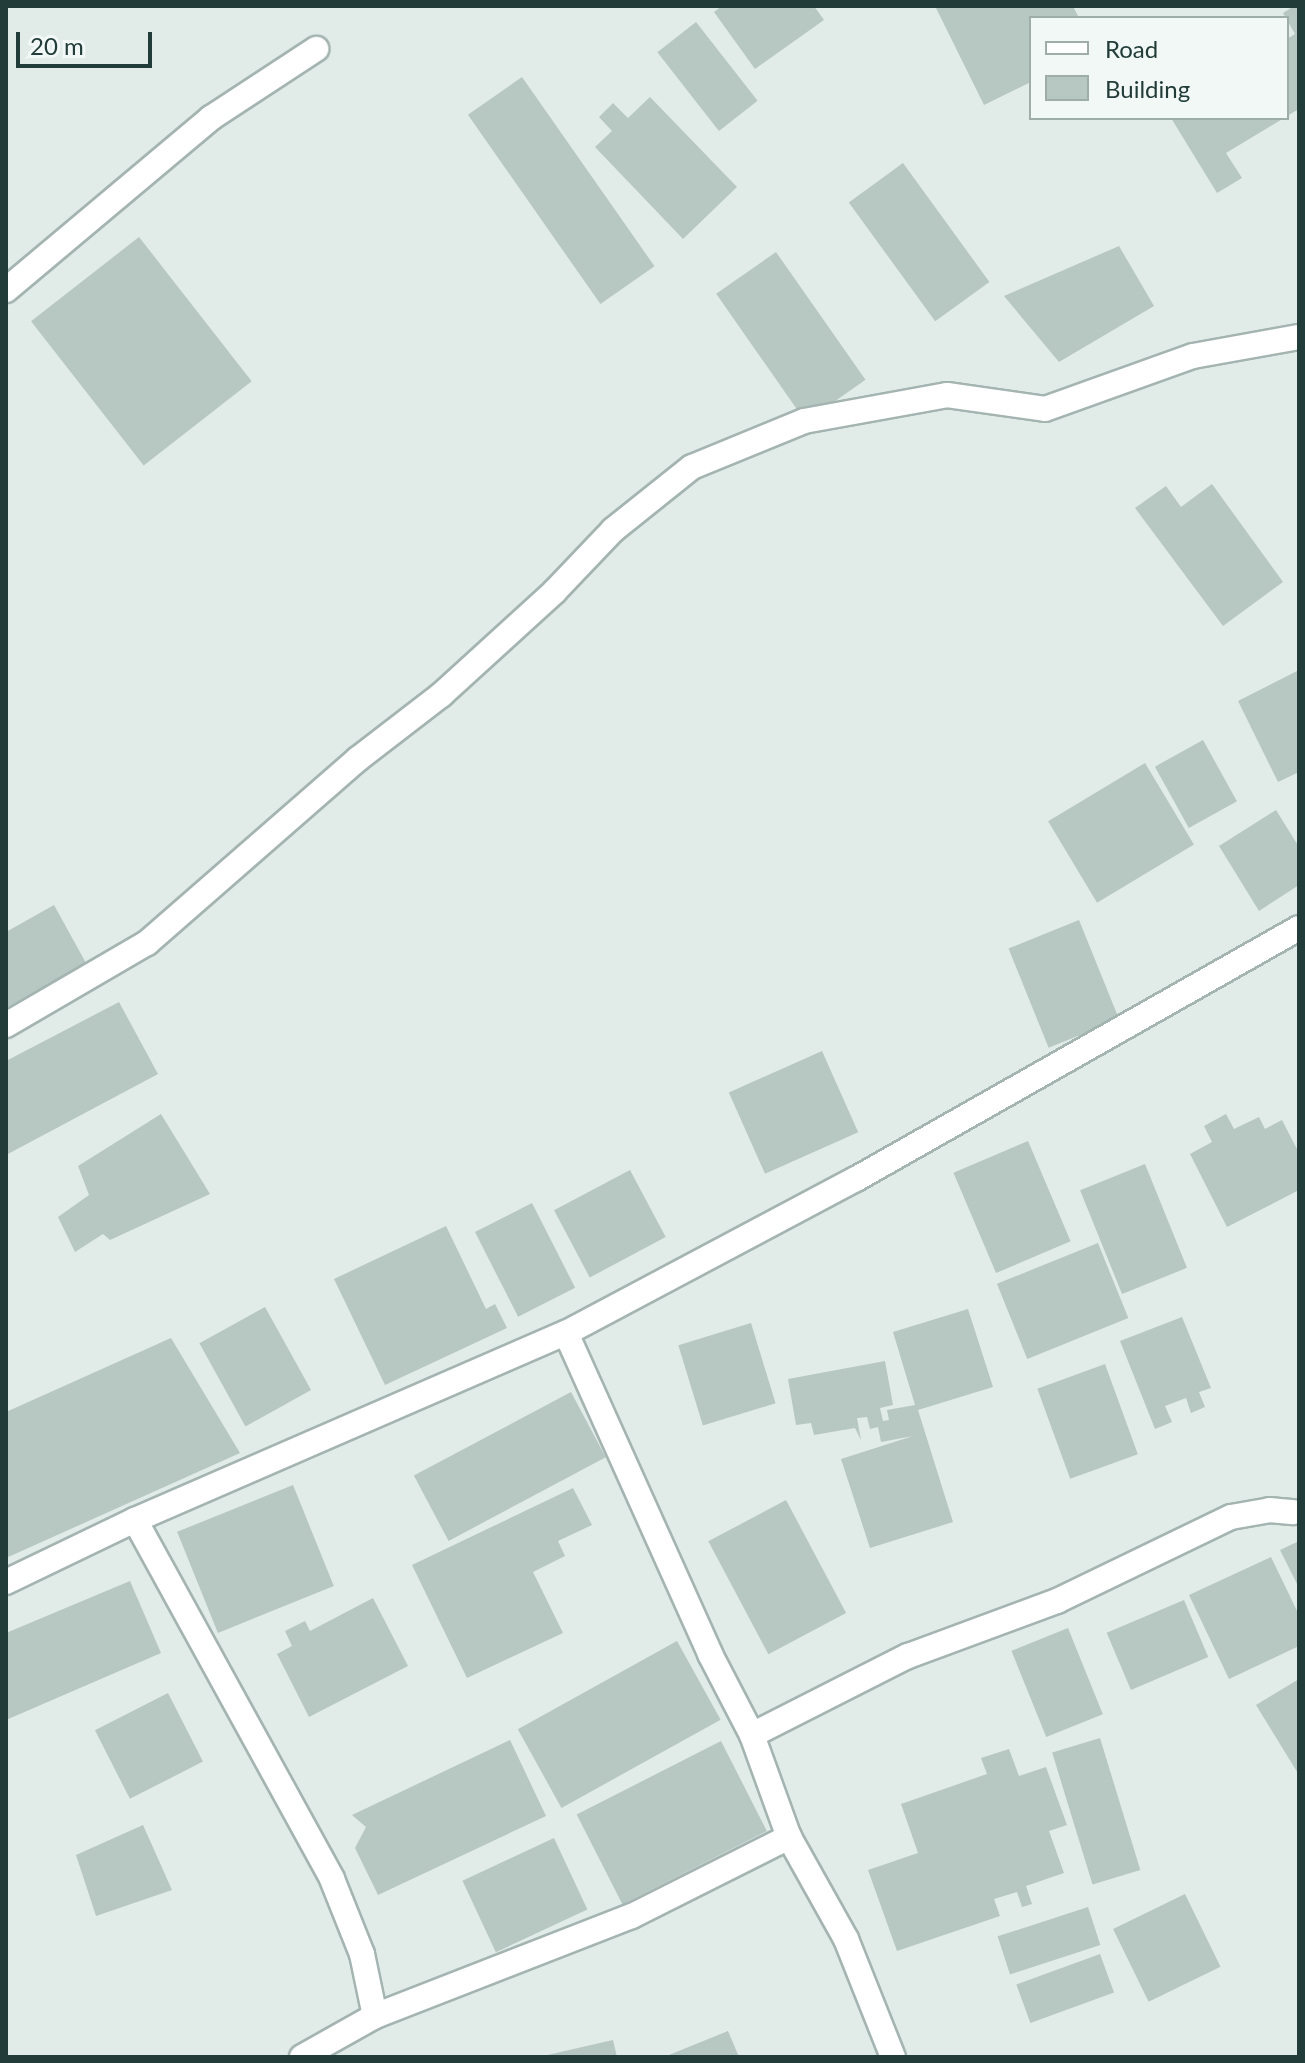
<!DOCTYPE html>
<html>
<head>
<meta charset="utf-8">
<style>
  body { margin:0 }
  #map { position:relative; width:1305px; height:2063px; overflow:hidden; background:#e1ece9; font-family:Lato,sans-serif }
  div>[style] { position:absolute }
  .building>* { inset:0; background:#b7c7c2; transform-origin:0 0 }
  .roads { filter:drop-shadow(2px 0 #a4b4b1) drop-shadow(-2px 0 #a4b4b1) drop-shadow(0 2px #a4b4b1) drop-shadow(0 -2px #a4b4b1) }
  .minor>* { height:24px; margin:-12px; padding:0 12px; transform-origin:12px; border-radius:12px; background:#fff }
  span { translate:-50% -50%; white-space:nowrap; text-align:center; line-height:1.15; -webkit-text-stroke:7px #f2f8f6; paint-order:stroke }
  .frame { position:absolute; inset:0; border:8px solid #223d39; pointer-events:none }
  .legend { position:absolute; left:1029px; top:16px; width:260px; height:104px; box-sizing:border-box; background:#f2f8f6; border:2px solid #9fadaa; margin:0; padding:10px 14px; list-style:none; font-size:24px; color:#223d39 }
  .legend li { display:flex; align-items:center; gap:16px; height:40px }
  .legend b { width:40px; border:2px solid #9fadaa }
  .scale { position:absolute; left:16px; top:32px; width:136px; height:36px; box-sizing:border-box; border:4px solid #223d39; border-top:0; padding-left:10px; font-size:24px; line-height:28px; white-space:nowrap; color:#223d39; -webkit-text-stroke:6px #f2f8f6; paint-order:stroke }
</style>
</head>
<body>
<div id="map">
  <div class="building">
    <div style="clip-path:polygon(722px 6px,814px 6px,824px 20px,755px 69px,714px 12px)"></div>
    <div style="clip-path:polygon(935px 6px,1073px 6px,1079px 18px,1031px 18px,1031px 82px,984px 105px)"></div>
    <div style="clip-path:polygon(1294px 6px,1299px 6px,1299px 109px,1287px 116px,1287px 39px,1295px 34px,1283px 13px)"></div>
    <div style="left:696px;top:22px;width:100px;height:49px;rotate:52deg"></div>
    <div style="left:522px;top:77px;width:231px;height:66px;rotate:55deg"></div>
    <div style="clip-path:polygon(650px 97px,737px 187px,683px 239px,595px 147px,612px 131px,599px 117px,613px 103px,628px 118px)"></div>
    <div style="clip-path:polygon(1171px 118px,1284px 118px,1226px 153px,1242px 178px,1217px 193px)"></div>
    <div style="left:903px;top:163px;width:147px;height:67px;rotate:54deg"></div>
    <div style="left:139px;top:237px;width:183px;height:137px;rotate:52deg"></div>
    <div style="clip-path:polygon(1119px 246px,1154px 306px,1059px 362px,1004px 296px)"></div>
    <div style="left:776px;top:252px;width:156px;height:73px;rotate:55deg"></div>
    <div style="clip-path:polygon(1212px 484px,1283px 582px,1223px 626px,1135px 508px,1166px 486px,1181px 507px)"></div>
    <div style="clip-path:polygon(1299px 670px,1299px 772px,1278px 782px,1238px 701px)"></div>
    <div style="left:1203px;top:740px;width:70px;height:55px;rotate:61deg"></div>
    <div style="left:1145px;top:763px;width:95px;height:113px;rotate:59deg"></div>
    <div style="clip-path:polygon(1276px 810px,1299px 847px,1299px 885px,1259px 911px,1219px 846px)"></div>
    <div style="clip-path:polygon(54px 905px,86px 963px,6px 1008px,6px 932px)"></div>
    <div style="left:1079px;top:920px;width:107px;height:76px;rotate:68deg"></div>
    <div style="clip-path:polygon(119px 1002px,158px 1074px,6px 1155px,6px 1061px)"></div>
    <div style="left:822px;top:1051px;width:89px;height:102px;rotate:66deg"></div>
    <div style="clip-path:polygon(161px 1114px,210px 1194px,110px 1240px,103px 1234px,75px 1252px,58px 1217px,89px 1195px,78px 1166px)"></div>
    <div style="clip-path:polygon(1226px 1114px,1234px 1129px,1259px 1117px,1265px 1129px,1282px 1120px,1299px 1153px,1299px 1190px,1227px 1227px,1190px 1154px,1212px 1142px,1204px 1126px)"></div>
    <div style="left:1028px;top:1141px;width:109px;height:81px;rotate:67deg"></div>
    <div style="left:1145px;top:1164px;width:112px;height:70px;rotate:68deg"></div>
    <div style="left:630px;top:1170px;width:76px;height:86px;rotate:62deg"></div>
    <div style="left:532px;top:1203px;width:95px;height:64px;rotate:63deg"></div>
    <div style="clip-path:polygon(446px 1226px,486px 1309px,495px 1304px,507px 1328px,385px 1385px,334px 1279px)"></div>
    <div style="left:1098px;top:1243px;width:81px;height:109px;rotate:68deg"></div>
    <div style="left:265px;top:1307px;width:95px;height:75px;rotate:61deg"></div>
    <div style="clip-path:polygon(968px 1309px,993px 1387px,918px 1410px,953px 1522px,870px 1548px,841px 1459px,913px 1436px,881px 1442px,878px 1427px,870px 1429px,867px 1417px,857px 1418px,861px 1440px,855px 1428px,814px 1435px,811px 1423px,796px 1425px,788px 1379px,885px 1361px,893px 1405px,880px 1408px,883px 1421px,889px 1420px,887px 1410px,915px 1405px,893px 1332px)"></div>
    <div style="clip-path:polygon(1182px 1317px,1211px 1388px,1199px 1392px,1205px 1407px,1191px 1413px,1186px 1398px,1165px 1406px,1172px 1422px,1155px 1429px,1120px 1341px)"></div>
    <div style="left:751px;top:1323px;width:84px;height:76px;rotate:73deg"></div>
    <div style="clip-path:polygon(171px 1338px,240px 1453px,6px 1558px,6px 1412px)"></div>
    <div style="left:1105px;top:1364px;width:96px;height:72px;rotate:70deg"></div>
    <div style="left:571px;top:1392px;width:74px;height:178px;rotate:62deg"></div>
    <div style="left:293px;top:1485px;width:109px;height:125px;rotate:68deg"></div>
    <div style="clip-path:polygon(573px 1488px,592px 1525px,558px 1541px,565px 1556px,533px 1572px,563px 1633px,467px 1678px,412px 1565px)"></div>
    <div style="left:786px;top:1500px;width:128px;height:88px;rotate:62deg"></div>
    <div style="clip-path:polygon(1299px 1541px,1299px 1588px,1280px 1550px)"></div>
    <div style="clip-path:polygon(1271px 1557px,1299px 1615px,1299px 1646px,1229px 1679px,1189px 1595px)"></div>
    <div style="clip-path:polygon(130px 1581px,161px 1653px,6px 1720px,6px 1633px)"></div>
    <div style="clip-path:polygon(373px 1598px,408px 1666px,309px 1717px,277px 1654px,292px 1646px,285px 1631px,305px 1621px,310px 1631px)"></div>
    <div style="left:1184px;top:1600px;width:62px;height:84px;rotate:67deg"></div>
    <div style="left:1068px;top:1628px;width:93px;height:61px;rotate:68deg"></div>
    <div style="left:677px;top:1641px;width:90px;height:182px;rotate:61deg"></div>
    <div style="clip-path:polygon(1299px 1679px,1299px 1775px,1256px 1705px)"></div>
    <div style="left:168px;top:1693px;width:77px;height:82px;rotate:63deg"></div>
    <div style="left:1100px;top:1738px;width:138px;height:50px;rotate:73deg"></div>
    <div style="clip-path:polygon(510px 1740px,546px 1816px,378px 1895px,355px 1848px,366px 1827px,352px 1815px)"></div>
    <div style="left:721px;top:1741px;width:101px;height:162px;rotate:63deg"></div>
    <div style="clip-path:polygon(1009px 1749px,1019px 1776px,1046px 1767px,1067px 1825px,1049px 1831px,1064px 1873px,1026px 1886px,1032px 1904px,1022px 1907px,1017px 1892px,994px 1899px,1000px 1916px,897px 1951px,868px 1870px,918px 1853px,901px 1804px,987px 1774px,981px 1758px)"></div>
    <div style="clip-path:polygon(143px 1825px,172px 1890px,96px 1916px,76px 1855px)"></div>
    <div style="left:554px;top:1838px;width:79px;height:101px;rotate:65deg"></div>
    <div style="left:1185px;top:1894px;width:81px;height:80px;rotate:64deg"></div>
    <div style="left:1088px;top:1907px;width:40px;height:95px;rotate:72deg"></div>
    <div style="left:1100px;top:1954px;width:41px;height:89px;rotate:70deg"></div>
    <div style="clip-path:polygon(728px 2031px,739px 2057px,664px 2057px)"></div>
    <div style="clip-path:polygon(613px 2040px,617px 2057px,543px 2057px,543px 2056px)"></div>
  </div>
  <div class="roads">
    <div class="minor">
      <div style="left:6px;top:290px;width:268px;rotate:-40deg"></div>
      <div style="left:211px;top:118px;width:126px;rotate:-33.3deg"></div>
      <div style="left:6px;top:1025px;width:163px;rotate:-30.2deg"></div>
      <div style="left:147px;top:943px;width:280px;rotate:-41.1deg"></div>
      <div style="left:358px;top:759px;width:105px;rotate:-37.6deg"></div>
      <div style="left:441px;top:695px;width:153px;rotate:-42.3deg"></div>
      <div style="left:554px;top:592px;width:86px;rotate:-46.4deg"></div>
      <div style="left:613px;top:530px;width:101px;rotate:-38.6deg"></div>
      <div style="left:692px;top:467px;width:121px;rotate:-22.3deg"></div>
      <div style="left:804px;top:421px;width:145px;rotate:-10.3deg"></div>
      <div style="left:947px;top:395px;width:99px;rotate:8.1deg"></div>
      <div style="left:1045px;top:409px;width:157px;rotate:-19.7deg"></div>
      <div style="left:1193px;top:356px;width:108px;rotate:-10.2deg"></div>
      <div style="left:566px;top:1333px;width:352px;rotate:65.8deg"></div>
      <div style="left:710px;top:1654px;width:91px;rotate:62.6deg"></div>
      <div style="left:752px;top:1735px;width:109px;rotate:70.1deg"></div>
      <div style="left:789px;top:1837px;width:117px;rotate:60.8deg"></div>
      <div style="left:846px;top:1939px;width:127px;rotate:68.3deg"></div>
      <div style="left:135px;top:1520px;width:409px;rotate:61.2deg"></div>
      <div style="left:332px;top:1879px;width:81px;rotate:68.2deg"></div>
      <div style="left:362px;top:1954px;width:63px;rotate:78.2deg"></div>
      <div style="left:375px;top:2016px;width:276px;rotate:-21.3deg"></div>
      <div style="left:632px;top:1916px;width:176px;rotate:-26.7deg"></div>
      <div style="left:6px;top:1582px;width:143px;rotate:-25.7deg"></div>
      <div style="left:135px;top:1520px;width:470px;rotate:-23.5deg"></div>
      <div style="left:566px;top:1333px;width:328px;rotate:-28deg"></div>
      <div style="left:856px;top:1179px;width:509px;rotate:-29.54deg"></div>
      <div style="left:752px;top:1735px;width:175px;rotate:-26.9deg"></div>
      <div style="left:908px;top:1656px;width:159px;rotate:-20.3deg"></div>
      <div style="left:1057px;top:1601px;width:193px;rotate:-25.8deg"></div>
      <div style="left:1231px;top:1517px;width:39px;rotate:-10deg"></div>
      <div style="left:1269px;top:1510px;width:25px;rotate:5deg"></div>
      <div style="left:302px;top:2057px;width:84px;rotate:-29.3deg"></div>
    </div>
  </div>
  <div class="frame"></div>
  <ul class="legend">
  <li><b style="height:10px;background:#fff"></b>Road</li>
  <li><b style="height:22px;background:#b7c7c2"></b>Building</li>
  </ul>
  <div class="scale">20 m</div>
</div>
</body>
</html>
